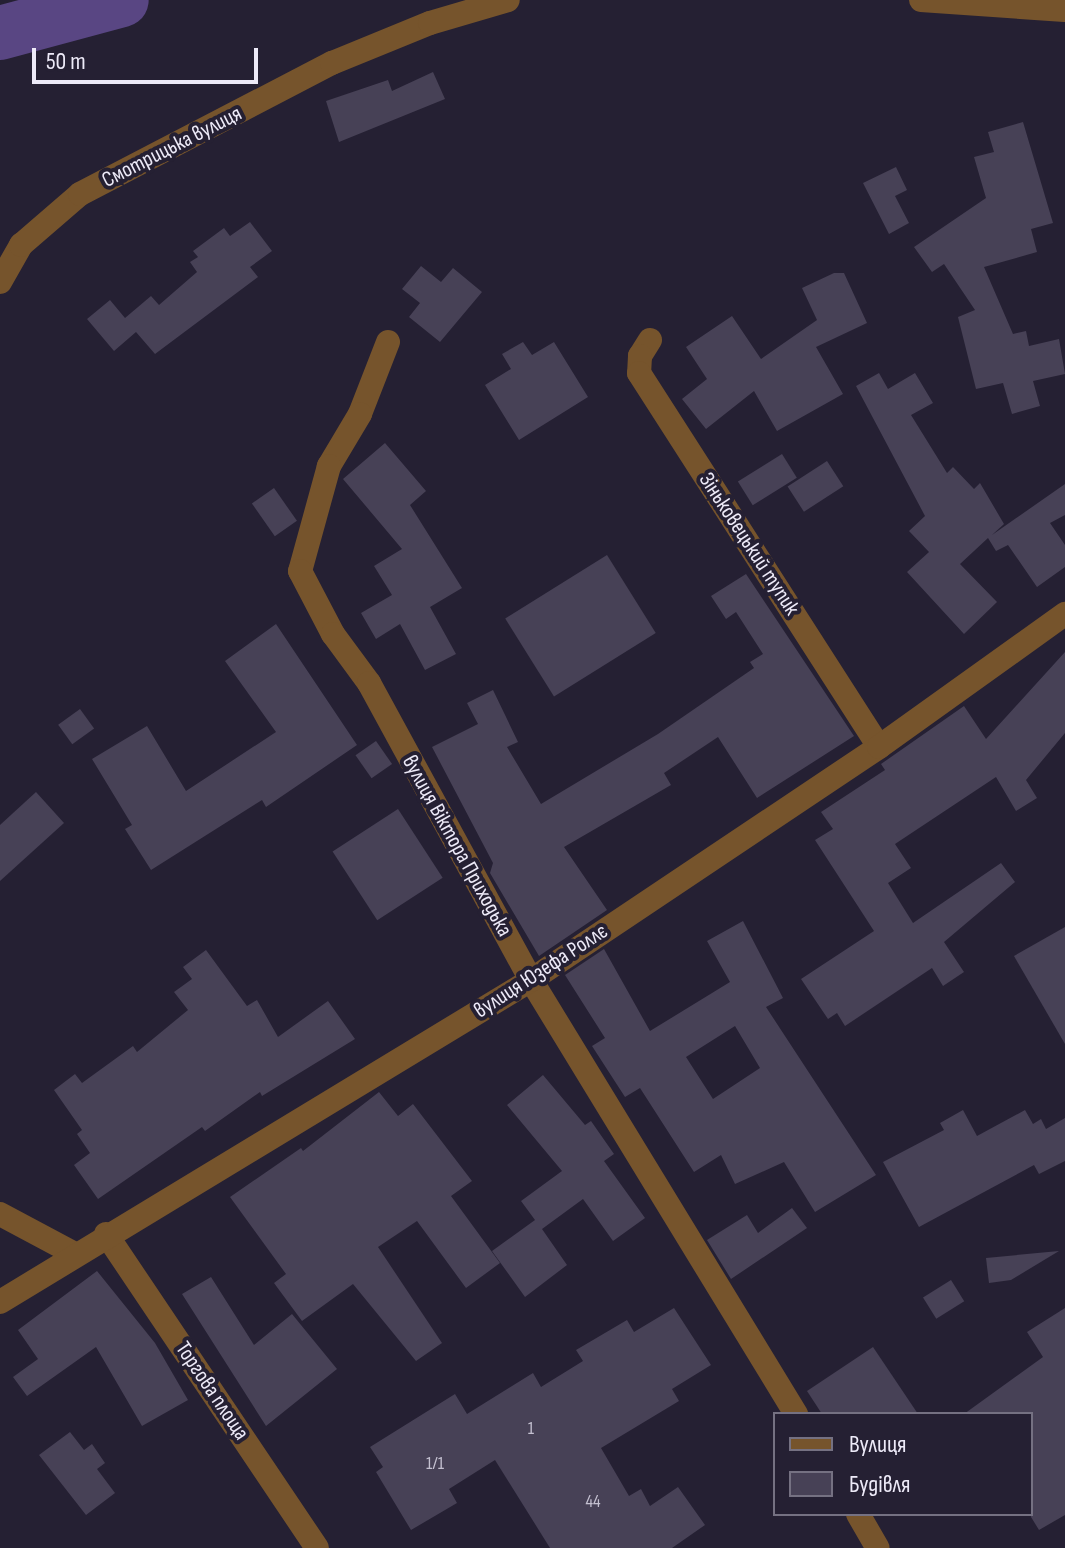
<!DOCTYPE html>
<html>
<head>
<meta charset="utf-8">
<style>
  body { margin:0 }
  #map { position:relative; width:1065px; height:1548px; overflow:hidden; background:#252033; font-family:"Sofia Sans Condensed",sans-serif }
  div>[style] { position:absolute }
  .river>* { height:54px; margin:-27px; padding:0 27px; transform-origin:27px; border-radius:27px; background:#594683 }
  .building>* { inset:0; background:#474156; transform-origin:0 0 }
  .minor>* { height:24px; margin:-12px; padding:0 12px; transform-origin:12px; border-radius:12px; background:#76542c }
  span { translate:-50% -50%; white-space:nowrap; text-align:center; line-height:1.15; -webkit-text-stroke:8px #252033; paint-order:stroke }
  .number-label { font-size:18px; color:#c4c0d0 }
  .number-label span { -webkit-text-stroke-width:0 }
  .street-label { font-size:22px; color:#edeaf8 }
  .legend { position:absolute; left:773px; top:1412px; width:260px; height:104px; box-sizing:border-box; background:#252033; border:2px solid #757182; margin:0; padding:10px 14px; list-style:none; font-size:24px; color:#edeaf8 }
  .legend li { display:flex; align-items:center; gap:16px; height:40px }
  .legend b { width:40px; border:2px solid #757182 }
  .scale { position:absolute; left:32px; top:48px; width:226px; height:36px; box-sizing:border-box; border:4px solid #edeaf8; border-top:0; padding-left:10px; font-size:24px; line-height:28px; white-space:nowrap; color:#edeaf8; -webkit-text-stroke:6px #252033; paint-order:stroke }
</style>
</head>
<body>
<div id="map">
  <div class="river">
    <div style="left:0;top:33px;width:126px;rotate:-15.1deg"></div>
  </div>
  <div class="building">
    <div style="clip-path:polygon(433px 72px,445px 99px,339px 142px,326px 101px,388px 80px,392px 91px)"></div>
    <div style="clip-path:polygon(1023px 122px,1053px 223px,1031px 229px,1037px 252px,984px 267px,1013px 334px,1026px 331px,1029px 346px,1059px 339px,1065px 374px,1033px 381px,1040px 406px,1012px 414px,1003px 383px,976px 389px,958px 317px,975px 310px,944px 264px,932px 272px,914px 247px,986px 198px,974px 157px,994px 152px,988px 132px)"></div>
    <div style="clip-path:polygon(896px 167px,907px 190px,895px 196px,909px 223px,889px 234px,863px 183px)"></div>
    <div style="clip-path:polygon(250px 222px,272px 251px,250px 267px,258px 277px,155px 354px,136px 332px,114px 351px,87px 319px,110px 300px,125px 318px,151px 296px,159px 305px,197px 272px,190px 262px,198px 257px,193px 251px,224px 228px,230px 236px)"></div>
    <div style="clip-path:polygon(421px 266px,441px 282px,453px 268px,482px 292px,440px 342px,409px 317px,420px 303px,402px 289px)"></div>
    <div style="clip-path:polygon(834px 273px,844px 273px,867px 323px,816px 347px,843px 394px,777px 431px,754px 391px,706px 429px,682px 399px,707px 379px,686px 347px,732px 316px,761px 359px,817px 320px,802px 288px)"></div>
    <div style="clip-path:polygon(523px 342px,532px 355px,554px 342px,588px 397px,519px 440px,485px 385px,511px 369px,502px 354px)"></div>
    <div style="clip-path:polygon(879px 373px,888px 389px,915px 373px,933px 403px,911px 415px,947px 473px,953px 467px,974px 489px,980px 483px,1004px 524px,992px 535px,1065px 484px,1065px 515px,1050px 523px,1065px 545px,1065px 567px,1037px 587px,1008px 545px,996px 551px,988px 538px,960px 564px,997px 602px,964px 634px,907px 572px,929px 552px,909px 531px,925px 516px,856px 386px)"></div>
    <div style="clip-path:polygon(385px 443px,426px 491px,410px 505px,462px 588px,430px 607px,456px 654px,425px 670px,400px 624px,376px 639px,361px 613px,392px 595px,374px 566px,402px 549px,343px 479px)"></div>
    <div style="left:782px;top:454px;width:28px;height:52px;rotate:58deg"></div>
    <div style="left:827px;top:461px;width:30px;height:47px;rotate:57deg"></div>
    <div style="left:274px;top:488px;width:40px;height:27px;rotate:55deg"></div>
    <div style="left:607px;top:555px;width:92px;height:120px;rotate:58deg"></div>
    <div style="clip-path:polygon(746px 574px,854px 736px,757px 798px,718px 737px,664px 773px,671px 785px,564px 847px,607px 910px,539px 956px,490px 873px,493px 863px,432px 747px,478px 724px,467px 703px,493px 690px,518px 742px,507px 747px,541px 804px,658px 734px,754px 668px,750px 662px,763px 654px,736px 612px,726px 619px,711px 596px)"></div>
    <div style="clip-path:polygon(276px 624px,357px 745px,266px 807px,262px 800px,151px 870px,125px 829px,132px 825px,92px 759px,147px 726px,186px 791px,276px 732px,225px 661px)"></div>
    <div style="clip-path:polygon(1065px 652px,1065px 733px,1026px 780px,1037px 798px,1016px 811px,996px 777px,895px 844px,911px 868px,888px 883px,913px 923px,1001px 863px,1015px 882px,944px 942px,964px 972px,943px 986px,932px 968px,845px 1026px,837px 1013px,828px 1019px,801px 979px,874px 931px,815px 840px,833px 829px,821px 812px,885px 770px,881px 764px,964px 706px,986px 739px)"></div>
    <div style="left:80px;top:709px;width:24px;height:27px;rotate:54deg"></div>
    <div style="left:376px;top:741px;width:28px;height:25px;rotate:55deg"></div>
    <div style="clip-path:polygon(36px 792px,64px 823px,0 881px,0 825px)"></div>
    <div style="left:398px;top:809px;width:82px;height:78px;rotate:57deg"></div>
    <div style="clip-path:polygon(evenodd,743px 921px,783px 998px,766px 1007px,876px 1175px,815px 1212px,784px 1162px,735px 1184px,721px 1155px,694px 1172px,640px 1088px,625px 1097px,592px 1046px,605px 1038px,565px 975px,604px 949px,650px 1031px,730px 982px,707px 941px,743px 921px,735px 1026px,760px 1068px,713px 1099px,686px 1057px,735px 1026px)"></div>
    <div style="clip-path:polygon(1065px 927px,1065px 1044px,1014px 956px)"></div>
    <div style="clip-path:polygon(206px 950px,247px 1006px,257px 1000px,278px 1037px,328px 1001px,355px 1039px,262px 1096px,260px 1092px,205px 1131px,202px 1127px,98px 1199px,74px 1165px,90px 1153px,77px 1134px,82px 1130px,54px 1090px,75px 1074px,82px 1083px,133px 1046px,137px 1052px,188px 1010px,174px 992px,192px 979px,183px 967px)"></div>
    <div style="clip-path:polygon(543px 1075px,585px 1125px,591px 1121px,614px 1154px,604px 1161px,645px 1218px,613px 1241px,583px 1199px,542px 1229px,567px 1265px,525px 1297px,492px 1251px,535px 1220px,521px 1201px,562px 1171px,507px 1105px)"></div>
    <div style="clip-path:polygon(379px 1092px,398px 1116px,413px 1104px,472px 1181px,451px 1196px,500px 1263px,466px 1288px,417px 1221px,378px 1247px,442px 1343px,416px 1361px,353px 1284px,302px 1321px,274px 1283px,286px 1274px,230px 1197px,301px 1148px,303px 1151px)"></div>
    <div style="clip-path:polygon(963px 1110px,977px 1136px,1025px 1110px,1033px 1124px,1041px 1119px,1046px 1129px,1065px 1118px,1065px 1161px,1039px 1174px,1034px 1165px,919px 1227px,883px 1162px,944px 1130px,940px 1123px)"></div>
    <div style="clip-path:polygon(792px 1208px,807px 1228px,731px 1279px,707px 1240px,747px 1215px,758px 1233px)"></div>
    <div style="clip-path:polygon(1059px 1251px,1011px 1280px,989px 1283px,986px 1258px)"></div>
    <div style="clip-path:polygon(97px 1271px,155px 1343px,188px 1400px,142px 1426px,96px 1347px,27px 1396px,13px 1377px,38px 1359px,18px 1330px)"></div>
    <div style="clip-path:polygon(211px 1277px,254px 1345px,292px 1314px,337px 1369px,266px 1426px,182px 1294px)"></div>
    <div style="left:951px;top:1280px;width:25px;height:33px;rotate:58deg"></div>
    <div style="clip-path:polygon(674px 1308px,711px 1365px,672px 1389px,679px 1401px,601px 1448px,629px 1496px,641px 1489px,650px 1506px,678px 1487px,705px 1525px,672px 1548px,550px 1548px,495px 1460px,449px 1489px,457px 1503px,411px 1530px,376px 1472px,383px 1467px,370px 1447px,455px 1394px,467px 1414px,533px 1373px,541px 1387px,583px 1361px,576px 1350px,627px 1320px,634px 1332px)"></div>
    <div style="clip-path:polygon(1065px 1308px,1065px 1515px,1039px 1530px,1031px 1517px,1031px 1414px,964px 1414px,1043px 1357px,1027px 1332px)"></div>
    <div style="clip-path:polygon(873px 1347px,918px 1414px,822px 1414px,807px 1391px)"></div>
    <div style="clip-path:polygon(70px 1432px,84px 1450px,92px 1444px,105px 1463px,97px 1469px,115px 1493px,86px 1515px,39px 1455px)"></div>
  </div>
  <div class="minor">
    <div style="left:921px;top:0;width:144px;rotate:4deg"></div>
    <div style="left:0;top:282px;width:43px;rotate:-60.4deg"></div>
    <div style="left:21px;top:245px;width:78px;rotate:-40.8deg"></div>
    <div style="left:80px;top:194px;width:284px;rotate:-27.5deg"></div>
    <div style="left:332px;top:63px;width:106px;rotate:-22.2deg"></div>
    <div style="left:430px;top:23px;width:81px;rotate:-16.4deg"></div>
    <div style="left:650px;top:340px;width:19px;rotate:122deg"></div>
    <div style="left:640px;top:356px;width:17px;rotate:93deg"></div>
    <div style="left:639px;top:373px;width:444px;rotate:57.3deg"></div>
    <div style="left:388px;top:342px;width:77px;rotate:111.3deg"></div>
    <div style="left:360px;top:414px;width:61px;rotate:120.8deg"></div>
    <div style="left:329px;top:466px;width:109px;rotate:105.4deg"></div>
    <div style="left:300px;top:571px;width:71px;rotate:62.4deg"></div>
    <div style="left:333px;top:634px;width:61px;rotate:53.7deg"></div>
    <div style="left:369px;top:683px;width:338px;rotate:61.4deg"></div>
    <div style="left:531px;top:980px;width:509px;rotate:58.59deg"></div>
    <div style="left:0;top:1214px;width:85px;rotate:28.1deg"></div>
    <div style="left:106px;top:1234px;width:378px;rotate:56.1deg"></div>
    <div style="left:0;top:1302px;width:621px;rotate:-31.23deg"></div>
    <div style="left:531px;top:980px;width:419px;rotate:-33.8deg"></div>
    <div style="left:879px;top:747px;width:229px;rotate:-35.6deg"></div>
    <div style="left:858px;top:1514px;width:39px;rotate:60deg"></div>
  </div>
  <div class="number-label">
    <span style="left:531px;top:1429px">1</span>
    <span style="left:435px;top:1464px">1/1</span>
    <span style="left:593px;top:1502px">44</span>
  </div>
  <div class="street-label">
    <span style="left:172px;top:147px;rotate:-27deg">Смотрицька вулиця</span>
    <span style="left:749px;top:544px;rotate:57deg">Зіньковецький тупик</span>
    <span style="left:457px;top:846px;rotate:61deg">вулиця Віктора Приходька</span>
    <span style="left:541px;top:971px;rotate:-33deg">вулиця Юзефа Роллє</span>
    <span style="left:212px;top:1391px;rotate:56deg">Торгова площа</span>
  </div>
  <ul class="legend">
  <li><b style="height:10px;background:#76542c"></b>Вулиця</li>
  <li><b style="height:22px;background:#474156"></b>Будівля</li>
  </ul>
  <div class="scale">50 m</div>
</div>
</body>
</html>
